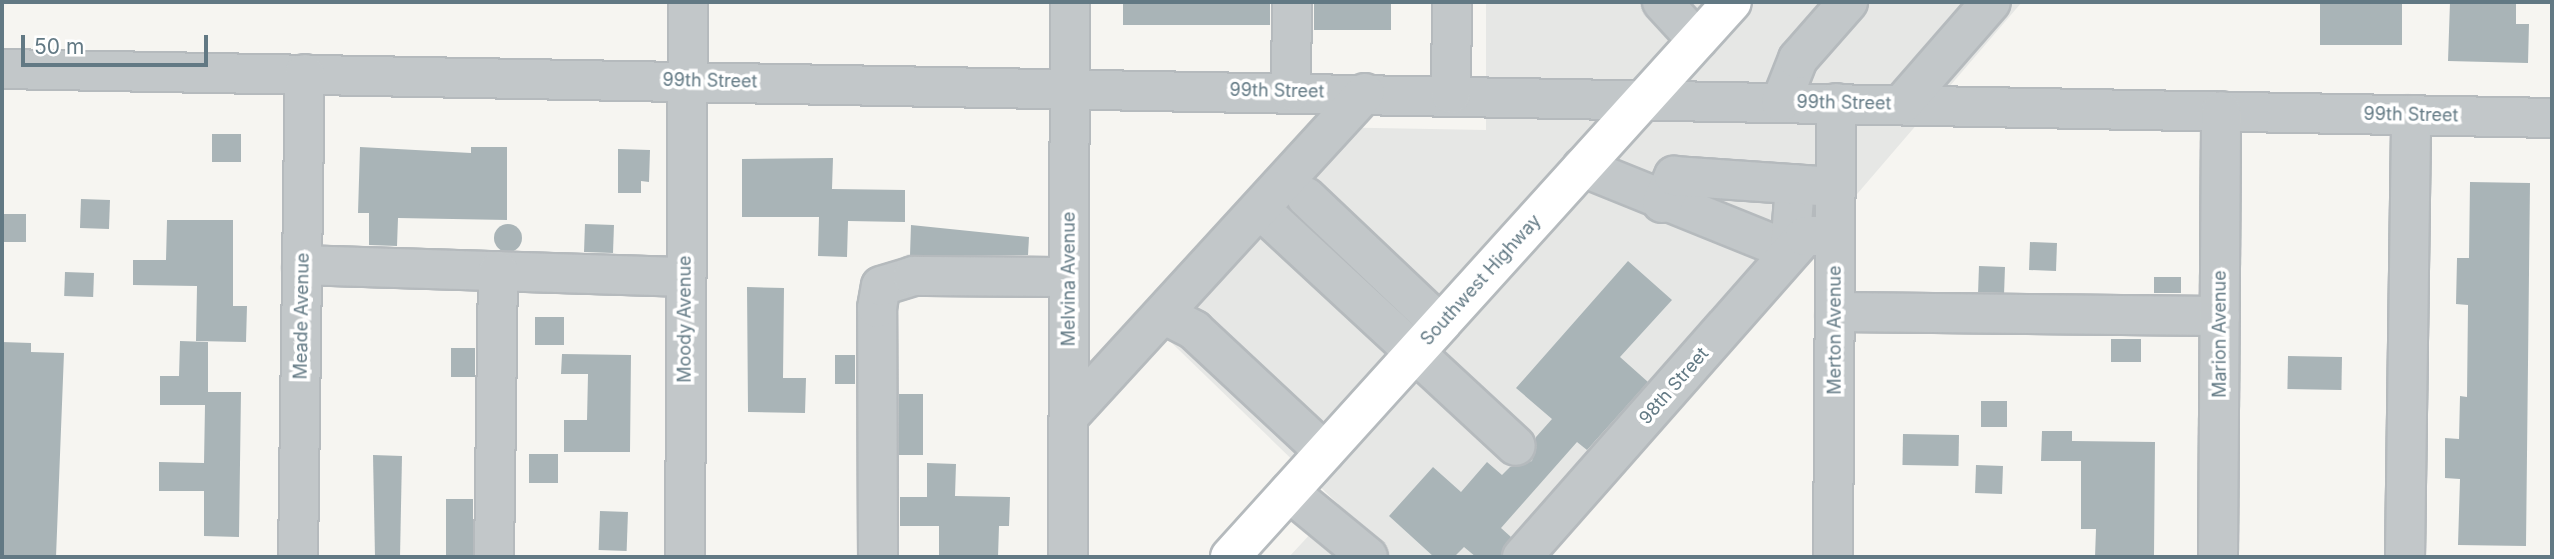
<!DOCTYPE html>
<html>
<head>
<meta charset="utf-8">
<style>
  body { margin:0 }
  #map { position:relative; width:2554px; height:559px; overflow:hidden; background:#f6f5f1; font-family:Inter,sans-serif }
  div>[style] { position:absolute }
  .built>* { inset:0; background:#e6e7e5 }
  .building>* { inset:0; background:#a9b4b7; transform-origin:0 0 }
  .round { border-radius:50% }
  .roads { filter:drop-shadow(2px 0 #b5babd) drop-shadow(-2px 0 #b5babd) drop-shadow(0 2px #b5babd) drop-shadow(0 -2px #b5babd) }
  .minor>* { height:38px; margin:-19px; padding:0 19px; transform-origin:19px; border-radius:19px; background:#c2c7c9 }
  .major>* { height:38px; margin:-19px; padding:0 19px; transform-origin:19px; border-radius:19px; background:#fff }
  span { translate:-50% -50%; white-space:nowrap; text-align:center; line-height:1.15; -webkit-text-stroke:7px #fff; paint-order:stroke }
  .street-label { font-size:18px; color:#627984 }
  .frame { position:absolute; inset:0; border:4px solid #627984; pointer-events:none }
  .scale { position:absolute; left:21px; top:35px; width:187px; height:32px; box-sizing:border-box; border:4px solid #627984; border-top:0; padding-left:9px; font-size:21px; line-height:24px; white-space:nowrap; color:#627984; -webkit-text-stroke:5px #fff; paint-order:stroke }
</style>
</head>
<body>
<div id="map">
  <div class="built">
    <div style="clip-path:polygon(1486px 2px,2022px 2px,1803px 257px,1531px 557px,1289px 557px,1338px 504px,1147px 319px,1319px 127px,1486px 130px)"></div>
  </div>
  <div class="building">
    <div style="left:1123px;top:2px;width:147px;height:23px"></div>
    <div style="left:1314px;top:2px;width:77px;height:28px"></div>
    <div style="left:2320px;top:2px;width:82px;height:43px"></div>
    <div style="clip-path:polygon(2450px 2px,2516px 2px,2516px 24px,2529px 24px,2528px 63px,2448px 61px)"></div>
    <div style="left:212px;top:134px;width:29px;height:28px"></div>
    <div style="clip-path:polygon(360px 147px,471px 153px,471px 147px,507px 147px,507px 220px,398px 218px,397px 246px,369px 245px,369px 213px,358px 213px)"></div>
    <div style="clip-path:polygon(618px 149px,650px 150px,649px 182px,641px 181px,641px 193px,618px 193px)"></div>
    <div style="clip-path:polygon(833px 158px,832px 189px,905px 190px,905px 222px,848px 221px,847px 257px,818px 256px,819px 217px,742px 217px,742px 159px)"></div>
    <div style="clip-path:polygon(2470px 182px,2530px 183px,2526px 546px,2458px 545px,2460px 479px,2445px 478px,2445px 438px,2459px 439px,2460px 396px,2467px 397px,2468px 305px,2456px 304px,2457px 258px,2469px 258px)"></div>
    <div style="left:81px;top:199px;width:29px;height:29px;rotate:2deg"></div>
    <div style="left:2px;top:214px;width:24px;height:28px"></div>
    <div style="clip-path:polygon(167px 220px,233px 220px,233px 306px,247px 306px,246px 342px,196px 341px,197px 286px,133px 285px,133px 260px,166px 260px)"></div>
    <div class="round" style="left:494px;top:224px;width:28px;height:28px"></div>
    <div style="left:585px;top:224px;width:29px;height:28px;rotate:2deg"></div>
    <div style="clip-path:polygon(911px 225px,1029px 237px,1028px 255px,910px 255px)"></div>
    <div style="left:2030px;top:242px;width:27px;height:28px;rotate:2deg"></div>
    <div style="clip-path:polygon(1628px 261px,1672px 300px,1620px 357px,1648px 382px,1587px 450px,1577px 442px,1501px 528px,1511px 537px,1501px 557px,1476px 557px,1464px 547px,1454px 557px,1434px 557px,1389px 516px,1433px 467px,1461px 492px,1487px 462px,1502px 475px,1510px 467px,1532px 461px,1536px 437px,1552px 419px,1516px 388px)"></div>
    <div style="left:1979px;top:266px;width:26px;height:26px;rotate:2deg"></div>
    <div style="left:65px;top:272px;width:29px;height:24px;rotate:2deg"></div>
    <div style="left:2154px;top:277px;width:27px;height:16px"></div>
    <div style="clip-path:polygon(747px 287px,784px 288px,783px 378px,806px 378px,805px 413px,748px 412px)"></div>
    <div style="left:535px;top:317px;width:29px;height:28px"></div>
    <div style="left:2111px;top:339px;width:30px;height:23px"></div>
    <div style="clip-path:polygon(180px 341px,208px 342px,208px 392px,241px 392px,239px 537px,204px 536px,204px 491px,159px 491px,159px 462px,204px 463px,205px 405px,160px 405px,160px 376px,179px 376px)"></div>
    <div style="clip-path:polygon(2px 342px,31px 343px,31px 352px,64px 353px,56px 557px,2px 557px)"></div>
    <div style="left:451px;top:348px;width:24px;height:29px"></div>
    <div style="clip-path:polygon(562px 354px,631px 355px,630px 452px,564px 452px,564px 420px,587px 420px,588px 374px,561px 374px)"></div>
    <div style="left:835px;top:355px;width:20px;height:29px"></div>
    <div style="left:2288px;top:356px;width:54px;height:33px;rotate:1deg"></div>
    <div style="left:899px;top:394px;width:24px;height:61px"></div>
    <div style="left:1981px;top:401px;width:26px;height:26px"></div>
    <div style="clip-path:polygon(2042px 431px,2072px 431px,2072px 441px,2155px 442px,2154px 557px,2095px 557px,2096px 529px,2081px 529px,2081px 461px,2041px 461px)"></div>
    <div style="left:1903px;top:434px;width:56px;height:31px;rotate:1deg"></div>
    <div style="left:529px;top:454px;width:29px;height:29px"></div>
    <div style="clip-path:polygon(373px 455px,402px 456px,400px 557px,375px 557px)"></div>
    <div style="clip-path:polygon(927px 463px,956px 464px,955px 496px,1010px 497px,1009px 526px,999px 526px,998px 557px,939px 557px,939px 526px,900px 526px,900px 497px,927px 497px)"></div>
    <div style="left:1976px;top:465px;width:27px;height:28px;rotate:2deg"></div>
    <div style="left:446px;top:499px;width:27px;height:58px"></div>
    <div style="left:600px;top:511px;width:28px;height:39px;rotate:2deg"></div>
  </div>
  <div class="roads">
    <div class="minor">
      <div style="left:1662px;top:2px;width:52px;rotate:47.4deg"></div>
      <div style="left:2px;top:69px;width:2550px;rotate:1.1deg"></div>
      <div style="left:1291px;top:91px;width:89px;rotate:-89.4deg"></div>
      <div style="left:1451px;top:94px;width:92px;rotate:-89.4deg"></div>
      <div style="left:1781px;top:102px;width:46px;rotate:-68.4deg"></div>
      <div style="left:1798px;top:59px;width:76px;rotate:-48.7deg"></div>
      <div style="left:1902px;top:104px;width:135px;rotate:-48.9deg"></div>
      <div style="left:1582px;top:167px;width:224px;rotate:22deg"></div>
      <div style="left:1790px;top:251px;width:67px;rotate:-85.7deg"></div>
      <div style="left:1306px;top:197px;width:185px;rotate:43.5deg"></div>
      <div style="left:1662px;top:203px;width:30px;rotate:-66deg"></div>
      <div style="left:1674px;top:176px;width:146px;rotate:3.9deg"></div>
      <div style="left:1261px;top:210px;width:347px;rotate:42.8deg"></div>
      <div style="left:302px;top:265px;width:383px;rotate:1.8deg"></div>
      <div style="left:1835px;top:312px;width:385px;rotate:0.6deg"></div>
      <div style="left:1165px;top:315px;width:33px;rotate:27deg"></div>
      <div style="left:1194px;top:330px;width:179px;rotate:43deg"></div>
      <div style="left:1069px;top:416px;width:438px;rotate:-47.5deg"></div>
      <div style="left:1289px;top:492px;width:102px;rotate:39.4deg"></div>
      <div style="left:298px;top:557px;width:483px;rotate:-89.2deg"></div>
      <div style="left:494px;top:557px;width:286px;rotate:-89.2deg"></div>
      <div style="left:685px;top:557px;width:555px;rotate:-89.69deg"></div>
      <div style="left:878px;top:557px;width:249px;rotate:-90.2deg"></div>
      <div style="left:877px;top:308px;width:22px;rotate:-80deg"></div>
      <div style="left:881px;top:286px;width:34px;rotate:-17deg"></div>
      <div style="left:913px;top:276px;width:156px;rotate:0.4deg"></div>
      <div style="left:1068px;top:557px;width:555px;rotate:-89.79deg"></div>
      <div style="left:1522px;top:557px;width:428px;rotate:-48.6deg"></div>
      <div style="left:1805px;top:236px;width:30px"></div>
      <div style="left:1833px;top:557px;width:454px;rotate:-89.6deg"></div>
      <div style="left:2218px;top:557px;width:446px;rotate:-89.6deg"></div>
      <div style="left:2405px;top:557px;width:442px;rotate:-89.2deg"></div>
    </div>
    <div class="major">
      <div style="left:1230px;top:557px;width:748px;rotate:-47.87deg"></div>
    </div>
  </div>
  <div class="street-label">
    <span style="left:710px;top:81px;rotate:1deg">99th Street</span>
    <span style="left:1277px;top:91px;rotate:1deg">99th Street</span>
    <span style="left:1844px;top:103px;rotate:1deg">99th Street</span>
    <span style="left:2411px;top:115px;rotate:1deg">99th Street</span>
    <span style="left:1069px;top:279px;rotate:-90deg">Melvina Avenue</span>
    <span style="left:1481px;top:280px;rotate:-48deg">Southwest Highway</span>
    <span style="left:302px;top:316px;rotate:-89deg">Meade Avenue</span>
    <span style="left:685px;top:319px;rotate:-90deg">Moody Avenue</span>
    <span style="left:1835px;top:330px;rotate:-90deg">Merton Avenue</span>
    <span style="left:2220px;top:334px;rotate:-90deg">Marion Avenue</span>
    <span style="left:1674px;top:386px;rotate:-49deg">98th Street</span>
  </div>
  <div class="frame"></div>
  <div class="scale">50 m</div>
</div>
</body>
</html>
